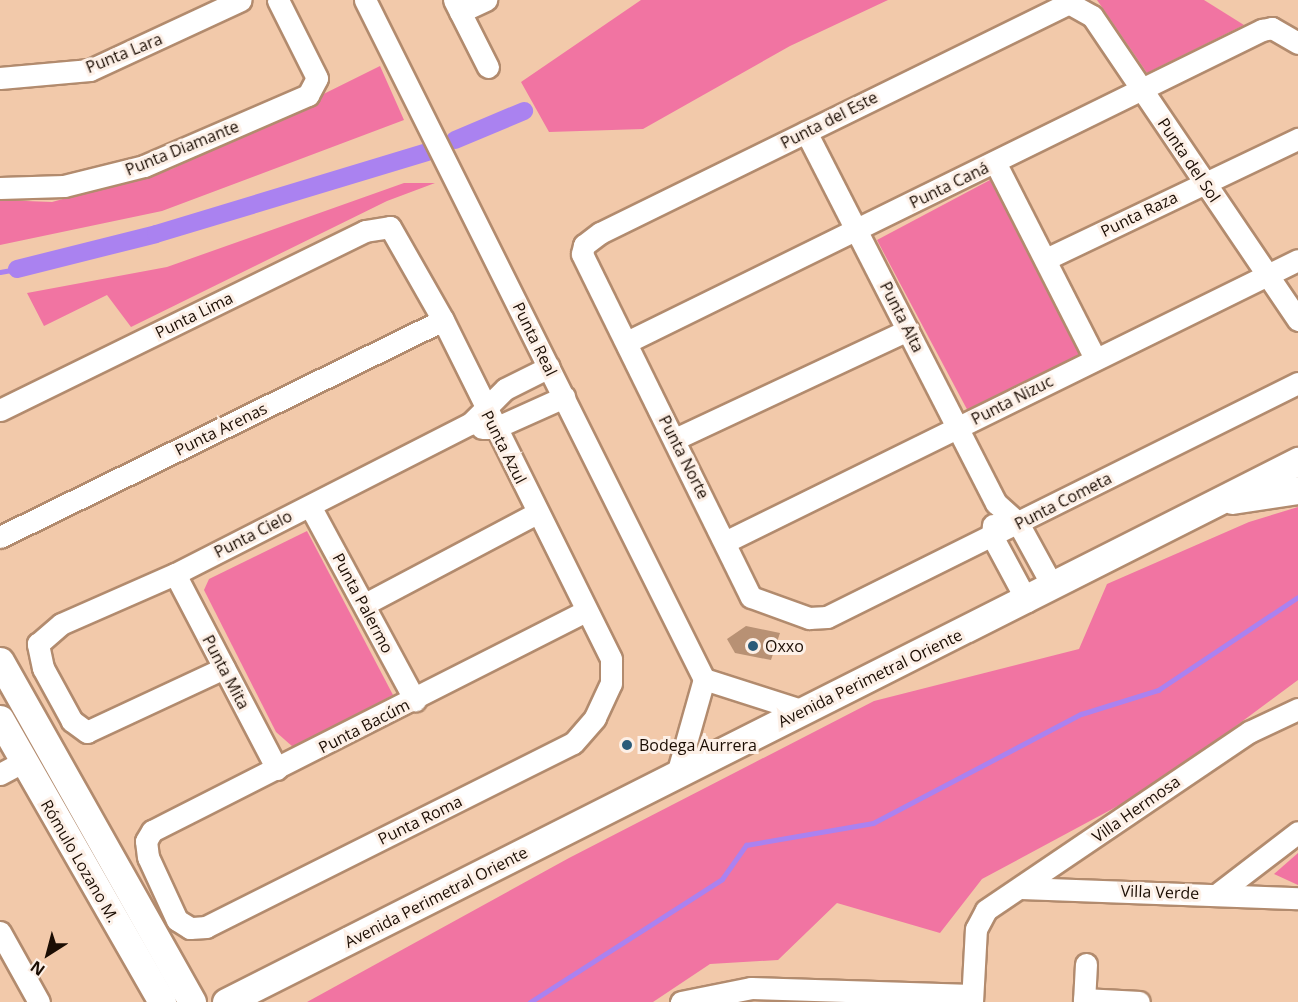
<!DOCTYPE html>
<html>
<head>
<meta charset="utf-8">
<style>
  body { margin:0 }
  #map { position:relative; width:1298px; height:1002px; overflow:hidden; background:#f2c9aa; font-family:"Open Sans",sans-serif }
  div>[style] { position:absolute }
  .green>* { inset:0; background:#f174a2; transform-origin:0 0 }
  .stream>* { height:5px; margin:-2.5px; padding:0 2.5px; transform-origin:2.5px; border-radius:2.5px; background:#aa82f0 }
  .canal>* { height:18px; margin:-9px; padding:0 9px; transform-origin:9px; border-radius:9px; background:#aa82f0 }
  .building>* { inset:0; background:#b89174 }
  .roads { filter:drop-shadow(2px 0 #b28b6e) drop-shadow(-2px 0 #b28b6e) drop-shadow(0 2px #b28b6e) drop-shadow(0 -2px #b28b6e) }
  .minor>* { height:21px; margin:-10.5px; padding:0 10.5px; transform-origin:10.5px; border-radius:10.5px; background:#fff }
  .tertiary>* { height:27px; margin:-13.5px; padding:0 13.5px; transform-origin:13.5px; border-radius:13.5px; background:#fff }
  .dots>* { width:16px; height:16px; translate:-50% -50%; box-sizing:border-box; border:3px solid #fdf0e7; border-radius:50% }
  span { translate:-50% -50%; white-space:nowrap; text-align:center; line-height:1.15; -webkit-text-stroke:6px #fdf0e7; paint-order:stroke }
  .street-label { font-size:16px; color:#1b0d03 }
  .poi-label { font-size:16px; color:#1b0d03 }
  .left { translate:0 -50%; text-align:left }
  .north { position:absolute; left:18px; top:924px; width:60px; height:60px; -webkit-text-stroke:4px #fdf0e7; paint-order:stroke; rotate:216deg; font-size:16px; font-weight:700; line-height:24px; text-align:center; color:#1b0d03 }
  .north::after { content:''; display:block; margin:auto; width:21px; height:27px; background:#1b0d03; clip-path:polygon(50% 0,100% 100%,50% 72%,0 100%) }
</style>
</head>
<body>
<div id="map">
  <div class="green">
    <div style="clip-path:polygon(641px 0,888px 0,790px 46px,643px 129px,549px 132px,521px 82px)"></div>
    <div style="clip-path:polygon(1097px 0,1204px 0,1244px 25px,1147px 73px)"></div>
    <div style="clip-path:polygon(380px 66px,404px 120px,162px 211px,0 245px,0 200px,52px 202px,172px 169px)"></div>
    <div style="left:990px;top:180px;width:199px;height:128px;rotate:62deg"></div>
    <div style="clip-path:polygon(404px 183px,435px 183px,387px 201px,131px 327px,107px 295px,44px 326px,27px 293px,167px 267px)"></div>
    <div style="clip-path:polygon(1298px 507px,1298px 680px,1155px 786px,982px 879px,940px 933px,837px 903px,778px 960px,710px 964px,653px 1002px,307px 1002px,569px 858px,874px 701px,1079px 649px,1107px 584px,1249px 522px)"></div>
    <div style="clip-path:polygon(307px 531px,393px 695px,293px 747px,276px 732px,204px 590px,209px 579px)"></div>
    <div style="clip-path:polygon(1298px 853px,1298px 885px,1274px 874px)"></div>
  </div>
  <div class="stream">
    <div style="left:0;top:272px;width:17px;rotate:-10deg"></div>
    <div style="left:530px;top:1002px;width:228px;rotate:-32.6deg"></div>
    <div style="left:722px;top:879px;width:42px;rotate:-54.8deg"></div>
    <div style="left:746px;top:845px;width:129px;rotate:-9.8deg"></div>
    <div style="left:873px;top:823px;width:235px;rotate:-27.7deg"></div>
    <div style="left:1081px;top:714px;width:81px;rotate:-17.3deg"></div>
    <div style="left:1158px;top:690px;width:168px;rotate:-33.6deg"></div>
  </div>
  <div class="canal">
    <div style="left:455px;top:140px;width:75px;rotate:-22.8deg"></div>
    <div style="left:17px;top:269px;width:143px;rotate:-14.1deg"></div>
    <div style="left:156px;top:234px;width:283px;rotate:-16.8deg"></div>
  </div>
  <div class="building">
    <div style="clip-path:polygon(746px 626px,780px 633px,771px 660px,735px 653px,727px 639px)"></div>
  </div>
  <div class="roads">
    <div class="minor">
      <div style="left:365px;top:0;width:759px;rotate:63.47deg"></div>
      <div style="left:704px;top:679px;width:96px;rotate:105.8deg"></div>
      <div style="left:454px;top:0;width:75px;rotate:63.1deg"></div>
      <div style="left:460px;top:12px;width:29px;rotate:-25deg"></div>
      <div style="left:0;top:78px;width:90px;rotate:-5.1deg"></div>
      <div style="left:90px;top:70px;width:166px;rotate:-24.9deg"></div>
      <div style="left:806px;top:132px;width:417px;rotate:62.9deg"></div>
      <div style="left:996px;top:503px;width:30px;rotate:42deg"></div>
      <div style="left:1018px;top:523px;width:73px;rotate:61.3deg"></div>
      <div style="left:995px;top:162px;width:220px;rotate:63deg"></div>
      <div style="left:0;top:188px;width:64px;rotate:-1.8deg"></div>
      <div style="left:64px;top:186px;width:82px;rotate:-14deg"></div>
      <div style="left:144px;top:166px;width:179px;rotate:-23.4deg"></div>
      <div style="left:308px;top:95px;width:19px;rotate:-62deg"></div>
      <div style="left:317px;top:78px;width:87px;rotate:-116.6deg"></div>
      <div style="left:1046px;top:259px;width:279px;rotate:-25.5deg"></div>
      <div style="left:1298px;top:320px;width:367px;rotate:-124.1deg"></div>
      <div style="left:1092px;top:16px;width:26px;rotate:-151deg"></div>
      <div style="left:1069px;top:3px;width:522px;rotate:153.88deg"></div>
      <div style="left:600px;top:233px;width:20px;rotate:143deg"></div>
      <div style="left:584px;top:245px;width:9px;rotate:103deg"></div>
      <div style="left:582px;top:254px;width:382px;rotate:63.8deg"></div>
      <div style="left:751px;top:597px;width:62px;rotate:19.9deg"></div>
      <div style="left:809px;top:618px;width:18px;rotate:-3deg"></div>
      <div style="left:827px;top:617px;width:526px;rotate:-26.42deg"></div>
      <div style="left:627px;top:342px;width:708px;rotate:-26.17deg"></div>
      <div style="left:1262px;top:30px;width:10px;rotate:-11deg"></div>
      <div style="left:1272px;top:28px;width:30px;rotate:30deg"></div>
      <div style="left:0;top:410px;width:407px;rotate:-26.1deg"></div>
      <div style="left:365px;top:231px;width:25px;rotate:-9deg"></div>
      <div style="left:390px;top:227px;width:107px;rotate:60.3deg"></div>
      <div style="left:443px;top:320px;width:378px;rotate:63.6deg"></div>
      <div style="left:611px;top:659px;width:24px;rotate:90deg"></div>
      <div style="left:611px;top:683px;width:38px;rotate:115deg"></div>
      <div style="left:595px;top:718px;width:33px;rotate:131deg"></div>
      <div style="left:573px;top:743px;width:411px;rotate:153.4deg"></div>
      <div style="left:206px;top:927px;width:16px;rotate:176deg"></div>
      <div style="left:190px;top:928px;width:15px;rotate:-148deg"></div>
      <div style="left:177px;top:920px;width:69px;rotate:-114.7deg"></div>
      <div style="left:148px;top:857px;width:16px;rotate:-97deg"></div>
      <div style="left:146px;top:841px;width:12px;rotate:-59deg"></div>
      <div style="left:152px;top:831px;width:486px;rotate:-26.9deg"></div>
      <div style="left:482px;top:428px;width:13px"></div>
      <div style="left:495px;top:428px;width:76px;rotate:-24.2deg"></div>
      <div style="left:675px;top:439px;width:257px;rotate:-25.1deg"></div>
      <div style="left:310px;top:506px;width:221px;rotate:61.6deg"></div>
      <div style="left:993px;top:525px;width:11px;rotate:95deg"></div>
      <div style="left:992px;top:536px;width:74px;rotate:61.7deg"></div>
      <div style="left:0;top:537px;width:493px;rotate:-26.1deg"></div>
      <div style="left:727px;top:541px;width:636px;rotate:-26.2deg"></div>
      <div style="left:175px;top:574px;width:220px;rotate:62.4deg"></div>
      <div style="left:365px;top:604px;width:195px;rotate:-27.9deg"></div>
      <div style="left:224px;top:668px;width:151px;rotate:155deg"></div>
      <div style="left:87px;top:732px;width:19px;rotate:-144deg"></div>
      <div style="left:72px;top:721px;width:60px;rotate:-118.7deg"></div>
      <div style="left:43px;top:668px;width:25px;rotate:-102deg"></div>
      <div style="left:38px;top:644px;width:30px;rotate:-41deg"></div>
      <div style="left:61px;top:624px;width:124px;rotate:-23.7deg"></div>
      <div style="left:175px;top:574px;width:331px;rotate:-27deg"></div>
      <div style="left:470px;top:424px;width:49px;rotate:-45deg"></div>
      <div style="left:505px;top:389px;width:49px;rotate:-26.6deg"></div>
      <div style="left:704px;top:679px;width:105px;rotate:17.7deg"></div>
      <div style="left:0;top:774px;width:27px;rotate:-28deg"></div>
      <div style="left:1021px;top:888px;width:277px;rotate:2.1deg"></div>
      <div style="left:1216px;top:895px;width:103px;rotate:-37.5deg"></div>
      <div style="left:0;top:932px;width:80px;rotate:60.9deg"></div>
      <div style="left:1084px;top:999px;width:55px;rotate:3.1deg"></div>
      <div style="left:681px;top:1002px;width:71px;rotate:-11.3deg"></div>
      <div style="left:751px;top:988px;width:221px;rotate:1.8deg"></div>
      <div style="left:972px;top:1002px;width:73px;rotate:-86.9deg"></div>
      <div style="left:976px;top:929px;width:21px;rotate:-62deg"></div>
      <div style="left:986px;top:910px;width:318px;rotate:-34.1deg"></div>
      <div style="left:1249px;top:732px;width:54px;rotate:-25.1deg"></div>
      <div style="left:1084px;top:1002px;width:38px;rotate:-87deg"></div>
    </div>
    <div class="tertiary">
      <div style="left:1232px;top:500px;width:67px;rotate:-8.6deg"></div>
      <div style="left:0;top:661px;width:391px;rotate:60.6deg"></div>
      <div style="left:0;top:719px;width:326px;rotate:60.2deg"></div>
      <div style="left:226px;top:1002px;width:1201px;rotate:-26.78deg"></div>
    </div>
  </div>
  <div class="dots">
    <div style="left:753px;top:646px;background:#2b5b79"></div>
    <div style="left:627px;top:745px;background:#2b5b79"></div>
  </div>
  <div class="street-label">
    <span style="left:124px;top:53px;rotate:-22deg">Punta Lara</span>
    <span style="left:829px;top:120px;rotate:-27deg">Punta del Este</span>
    <span style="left:182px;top:148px;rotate:-22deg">Punta Diamante</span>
    <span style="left:1189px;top:160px;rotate:56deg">Punta del Sol</span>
    <span style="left:949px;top:185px;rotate:-26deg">Punta Caná</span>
    <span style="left:1139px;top:214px;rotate:-26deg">Punta Raza</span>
    <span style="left:194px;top:315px;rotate:-26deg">Punta Lima</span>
    <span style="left:902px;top:317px;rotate:63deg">Punta Alta</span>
    <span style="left:535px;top:339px;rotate:64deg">Punta Real</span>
    <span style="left:1012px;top:400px;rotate:-27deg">Punta Nizuc</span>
    <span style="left:221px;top:429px;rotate:-26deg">Punta Arenas</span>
    <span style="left:504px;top:447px;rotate:63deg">Punta Azul</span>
    <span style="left:684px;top:457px;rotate:63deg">Punta Norte</span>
    <span style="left:1063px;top:501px;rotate:-27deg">Punta Cometa</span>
    <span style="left:253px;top:534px;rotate:-27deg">Punta Cielo</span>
    <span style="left:363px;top:603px;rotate:62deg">Punta Palermo</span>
    <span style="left:226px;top:672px;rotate:62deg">Punta Mita</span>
    <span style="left:870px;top:678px;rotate:-26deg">Avenida Perimetral Oriente</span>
    <span style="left:364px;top:726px;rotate:-27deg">Punta Bacúm</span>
    <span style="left:1136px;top:809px;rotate:-35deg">Villa Hermosa</span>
    <span style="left:420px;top:820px;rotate:-26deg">Punta Roma</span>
    <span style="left:80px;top:861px;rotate:60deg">Rómulo Lozano M.</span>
    <span style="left:1160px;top:892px;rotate:2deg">Villa Verde</span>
    <span style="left:436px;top:897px;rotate:-27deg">Avenida Perimetral Oriente</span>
  </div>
  <div class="poi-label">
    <span class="left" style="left:765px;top:646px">Oxxo</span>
    <span class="left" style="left:639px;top:745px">Bodega Aurrera</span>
  </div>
  <div class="north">N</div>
</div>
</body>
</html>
